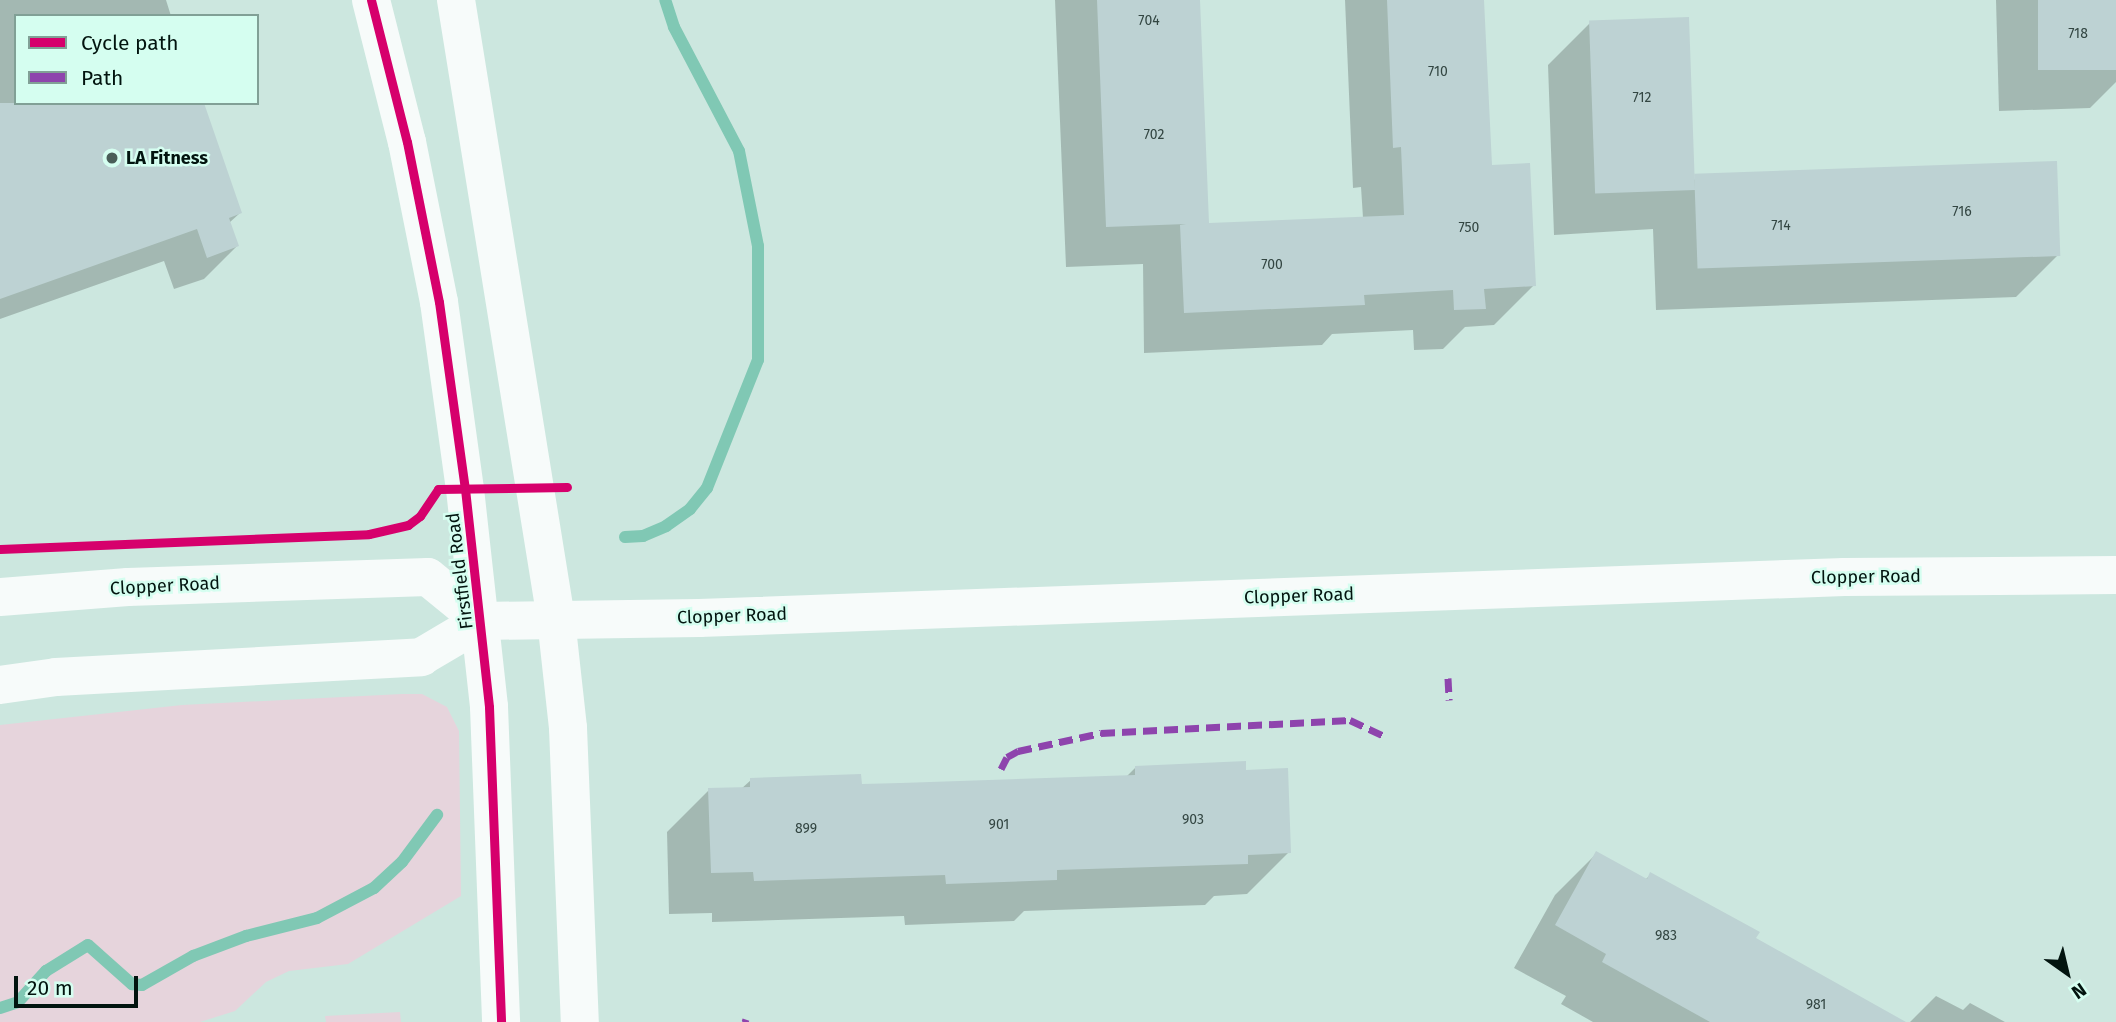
<!DOCTYPE html>
<html>
<head>
<meta charset="utf-8">
<style>
  body { margin:0 }
  #map { position:relative; width:2116px; height:1022px; overflow:hidden; background:#cce7df; font-family:"Fira Sans",sans-serif }
  div>[style] { position:absolute }
  .green>* { inset:0; background:#e6d4dc }
  .shadow>* { inset:0; background:#0003 }
  .stream>* { height:12px; margin:-6px; padding:0 6px; transform-origin:6px; border-radius:6px; background:#80c8b4 }
  .building>* { inset:0; background:#bdd2d3; transform-origin:0 0 }
  .tertiary>* { height:38px; margin:-19px; padding:0 19px; transform-origin:19px; border-radius:19px; background:#f7fbfa }
  .primary>* { height:38px; margin:-19px; padding:0 19px; transform-origin:19px; border-radius:19px; background:#f7fbfa }
  .quiet>* { height:7px; margin-top:-3.5px; transform-origin:0; background:repeating-linear-gradient(90deg,#8e44ad 0 14px,transparent 0 21px) }
  .cycleway>* { height:9px; margin:-4.5px; padding:0 4.5px; transform-origin:4.5px; border-radius:4.5px; background:#d6006c }
  .dots>* { width:19px; height:19px; translate:-50% -50%; box-sizing:border-box; border:4px solid #d5fef0; border-radius:50% }
  span { translate:-50% -50%; white-space:nowrap; text-align:center; line-height:1.15; -webkit-text-stroke:5px #d5fef0; paint-order:stroke }
  .number-label { font-size:14px; color:#334642 }
  .number-label span { -webkit-text-stroke-width:0 }
  .poi-label { font-size:18px; color:#02140f; font-weight:700 }
  .left { translate:0 -50%; text-align:left }
  .street-label { font-size:18px; color:#02140f }
  .legend { position:absolute; left:14px; top:14px; width:245px; height:91px; box-sizing:border-box; background:#d5fef0; border:2px solid #81a096; margin:0; padding:9px 12px; list-style:none; font-size:21px; color:#02140f }
  .legend li { display:flex; align-items:center; gap:14px; height:35px }
  .legend b { width:35px; border:2px solid #81a096 }
  .north { position:absolute; left:2032px; top:938px; width:70px; height:70px; -webkit-text-stroke:5px #d5fef0; paint-order:stroke; rotate:146deg; font-size:19px; font-weight:700; line-height:28px; text-align:center; color:#02140f }
  .north::after { content:''; display:block; margin:auto; width:24px; height:32px; background:#02140f; clip-path:polygon(50% 0,100% 100%,50% 72%,0 100%) }
  .scale { position:absolute; left:14px; top:976px; width:124px; height:32px; box-sizing:border-box; border:4px solid #02140f; border-top:0; padding-left:9px; font-size:21px; line-height:24px; white-space:nowrap; color:#02140f; -webkit-text-stroke:5px #d5fef0; paint-order:stroke }
</style>
</head>
<body>
<div id="map">
  <div class="green">
    <div style="clip-path:polygon(402px 694px,422px 694px,447px 707px,459px 731px,461px 896px,348px 964px,289px 971px,266px 982px,235px 1011px,200px 1022px,0 1022px,0 725px,182px 705px)"></div>
    <div style="clip-path:polygon(400px 1012px,401px 1022px,326px 1022px,325px 1016px)"></div>
  </div>
  <div class="shadow">
    <div style="clip-path:polygon(0 0,166px 0,171px 16px,16px 16px,16px 103px,240px 213px,229px 223px,237px 246px,204px 279px,174px 289px,164px 261px,0 319px)"></div>
    <div style="clip-path:polygon(1055px 0,1198px 0,1208px 225px,1363px 218px,1361px 187px,1353px 188px,1345px 0,1483px 0,1490px 167px,1534px 285px,1494px 325px,1465px 327px,1443px 349px,1414px 350px,1413px 330px,1332px 334px,1322px 345px,1144px 353px,1143px 264px,1066px 267px)"></div>
    <div style="clip-path:polygon(1996px 0,2116px 0,2116px 82px,2090px 108px,1999px 111px)"></div>
    <div style="clip-path:polygon(1590px 23px,1692px 179px,2058px 255px,2016px 297px,1656px 310px,1653px 229px,1554px 235px,1548px 65px)"></div>
    <div style="clip-path:polygon(1136px 767px,1244px 772px,1289px 852px,1247px 894px,1214px 896px,1205px 905px,1024px 911px,1014px 921px,905px 925px,904px 916px,712px 922px,712px 913px,669px 914px,667px 832px,709px 790px,741px 789px,751px 780px,860px 785px,1126px 777px)"></div>
    <div style="clip-path:polygon(1597px 853px,1645px 880px,1651px 874px,1754px 939px,1903px 1022px,1593px 1022px,1561px 1004px,1566px 996px,1514px 968px,1555px 895px)"></div>
    <div style="clip-path:polygon(1936px 996px,1963px 1010px,1970px 1003px,2005px 1022px,1910px 1022px)"></div>
  </div>
  <div class="stream">
    <div style="left:625px;top:537px;width:18px;rotate:-3deg"></div>
    <div style="left:643px;top:536px;width:25px;rotate:-23deg"></div>
    <div style="left:666px;top:526px;width:29px;rotate:-35deg"></div>
    <div style="left:690px;top:509px;width:27px;rotate:-51deg"></div>
    <div style="left:707px;top:488px;width:138px;rotate:-68.3deg"></div>
    <div style="left:758px;top:360px;width:114px;rotate:-90deg"></div>
    <div style="left:758px;top:246px;width:97px;rotate:-101.3deg"></div>
    <div style="left:739px;top:151px;width:140px;rotate:-117.7deg"></div>
    <div style="left:674px;top:27px;width:28px;rotate:-108deg"></div>
    <div style="left:0;top:1008px;width:19px;rotate:-18deg"></div>
    <div style="left:18px;top:1002px;width:42px;rotate:-47.9deg"></div>
    <div style="left:46px;top:971px;width:49px;rotate:-31.8deg"></div>
    <div style="left:88px;top:945px;width:59px;rotate:41.6deg"></div>
    <div style="left:132px;top:984px;width:10px;rotate:6deg"></div>
    <div style="left:142px;top:985px;width:59px;rotate:-29.6deg"></div>
    <div style="left:193px;top:956px;width:57px;rotate:-20.7deg"></div>
    <div style="left:246px;top:936px;width:73px;rotate:-14.2deg"></div>
    <div style="left:317px;top:918px;width:64px;rotate:-27.8deg"></div>
    <div style="left:374px;top:888px;width:38px;rotate:-43deg"></div>
    <div style="left:402px;top:862px;width:59px;rotate:-53.3deg"></div>
  </div>
  <div class="building">
    <div style="clip-path:polygon(1097px 0,1200px 0,1209px 223px,1404px 215px,1401px 147px,1393px 148px,1387px 0,1484px 0,1492px 165px,1530px 163px,1536px 286px,1484px 289px,1486px 309px,1454px 310px,1453px 290px,1364px 295px,1365px 305px,1184px 313px,1180px 225px,1186px 224px,1106px 227px)"></div>
    <div style="left:2038px;top:0;width:78px;height:70px"></div>
    <div style="left:1689px;top:17px;width:173px;height:100px;rotate:88deg"></div>
    <div style="clip-path:polygon(0 103px,204px 103px,242px 213px,229px 218px,239px 246px,207px 258px,197px 229px,0 299px)"></div>
    <div style="left:2057px;top:161px;width:95px;height:363px;rotate:88deg"></div>
    <div style="clip-path:polygon(1246px 761px,1246px 770px,1288px 768px,1291px 853px,1248px 855px,1248px 864px,1057px 870px,1057px 880px,946px 884px,945px 875px,754px 881px,753px 872px,711px 873px,708px 788px,750px 787px,750px 778px,861px 774px,862px 784px,901px 783px,1135px 775px,1135px 766px)"></div>
    <div style="clip-path:polygon(1596px 851px,1647px 879px,1650px 872px,1760px 932px,1756px 938px,1906px 1022px,1710px 1022px,1602px 962px,1606px 954px,1555px 925px)"></div>
  </div>
  <div class="tertiary">
    <div style="left:371px;top:0;width:146px;rotate:75.8deg"></div>
    <div style="left:407px;top:142px;width:163px;rotate:78.7deg"></div>
    <div style="left:439px;top:302px;width:189px;rotate:82.1deg"></div>
    <div style="left:465px;top:489px;width:219px;rotate:83.7deg"></div>
    <div style="left:489px;top:707px;width:315px;rotate:87.8deg"></div>
    <div style="left:456px;top:0;width:627px;rotate:80.82deg"></div>
    <div style="left:556px;top:619px;width:110px;rotate:83.7deg"></div>
    <div style="left:568px;top:728px;width:294px;rotate:87.7deg"></div>
  </div>
  <div class="primary">
    <div style="left:0;top:597px;width:128px;rotate:-4.5deg"></div>
    <div style="left:128px;top:587px;width:300px;rotate:-1.9deg"></div>
    <div style="left:428px;top:577px;width:70px;rotate:39.2deg"></div>
    <div style="left:0;top:685px;width:57px;rotate:-8.1deg"></div>
    <div style="left:56px;top:677px;width:366px;rotate:-3.1deg"></div>
    <div style="left:421px;top:657px;width:71px;rotate:-30.5deg"></div>
    <div style="left:482px;top:621px;width:217px;rotate:-0.8deg"></div>
    <div style="left:699px;top:618px;width:1146px;rotate:-2.05deg"></div>
    <div style="left:1844px;top:577px;width:272px;rotate:-0.4deg"></div>
  </div>
  <div class="quiet">
    <div style="left:1448px;top:678px;width:22px;rotate:87deg"></div>
    <div style="left:1001px;top:769px;width:13px;rotate:-63deg"></div>
    <div style="left:1007px;top:757px;width:13px;rotate:-29deg"></div>
    <div style="left:1018px;top:751px;width:85px;rotate:-12.2deg"></div>
    <div style="left:1101px;top:733px;width:249px;rotate:-3deg"></div>
    <div style="left:1350px;top:720px;width:38px;rotate:25deg"></div>
    <div style="left:745px;top:1022px;width:3px;rotate:-72deg"></div>
  </div>
  <div class="cycleway">
    <div style="left:371px;top:0;width:146px;rotate:75.8deg"></div>
    <div style="left:407px;top:142px;width:163px;rotate:78.7deg"></div>
    <div style="left:439px;top:302px;width:189px;rotate:82.1deg"></div>
    <div style="left:465px;top:489px;width:219px;rotate:83.7deg"></div>
    <div style="left:489px;top:707px;width:315px;rotate:87.8deg"></div>
    <div style="left:0;top:549px;width:369px;rotate:-2.3deg"></div>
    <div style="left:369px;top:534px;width:40px;rotate:-13deg"></div>
    <div style="left:408px;top:525px;width:15px;rotate:-37deg"></div>
    <div style="left:420px;top:516px;width:32px;rotate:-56deg"></div>
    <div style="left:438px;top:489px;width:129px;rotate:-0.9deg"></div>
  </div>
  <div class="dots">
    <div style="left:112px;top:158px;background:#495e58"></div>
  </div>
  <div class="number-label">
    <span style="left:1149px;top:21px">704</span>
    <span style="left:2078px;top:34px">718</span>
    <span style="left:1438px;top:72px">710</span>
    <span style="left:1642px;top:98px">712</span>
    <span style="left:1154px;top:135px">702</span>
    <span style="left:1962px;top:212px">716</span>
    <span style="left:1781px;top:226px">714</span>
    <span style="left:1469px;top:228px">750</span>
    <span style="left:1272px;top:265px">700</span>
    <span style="left:1193px;top:820px">903</span>
    <span style="left:999px;top:825px">901</span>
    <span style="left:806px;top:829px">899</span>
    <span style="left:1666px;top:936px">983</span>
    <span style="left:1816px;top:1005px">981</span>
  </div>
  <div class="poi-label">
    <span class="left" style="left:126px;top:158px">LA Fitness</span>
  </div>
  <div class="street-label">
    <span style="left:460px;top:571px;rotate:-97deg">Firstfield Road</span>
    <span style="left:1866px;top:577px;rotate:-1deg">Clopper Road</span>
    <span style="left:165px;top:586px;rotate:-3deg">Clopper Road</span>
    <span style="left:1299px;top:596px;rotate:-2deg">Clopper Road</span>
    <span style="left:732px;top:616px;rotate:-2deg">Clopper Road</span>
  </div>
  <ul class="legend">
  <li><b style="height:9px;background:#d6006c"></b>Cycle path</li>
  <li><b style="height:9px;background:#8e44ad"></b>Path</li>
  </ul>
  <div class="north">N</div>
  <div class="scale">20 m</div>
</div>
</body>
</html>
